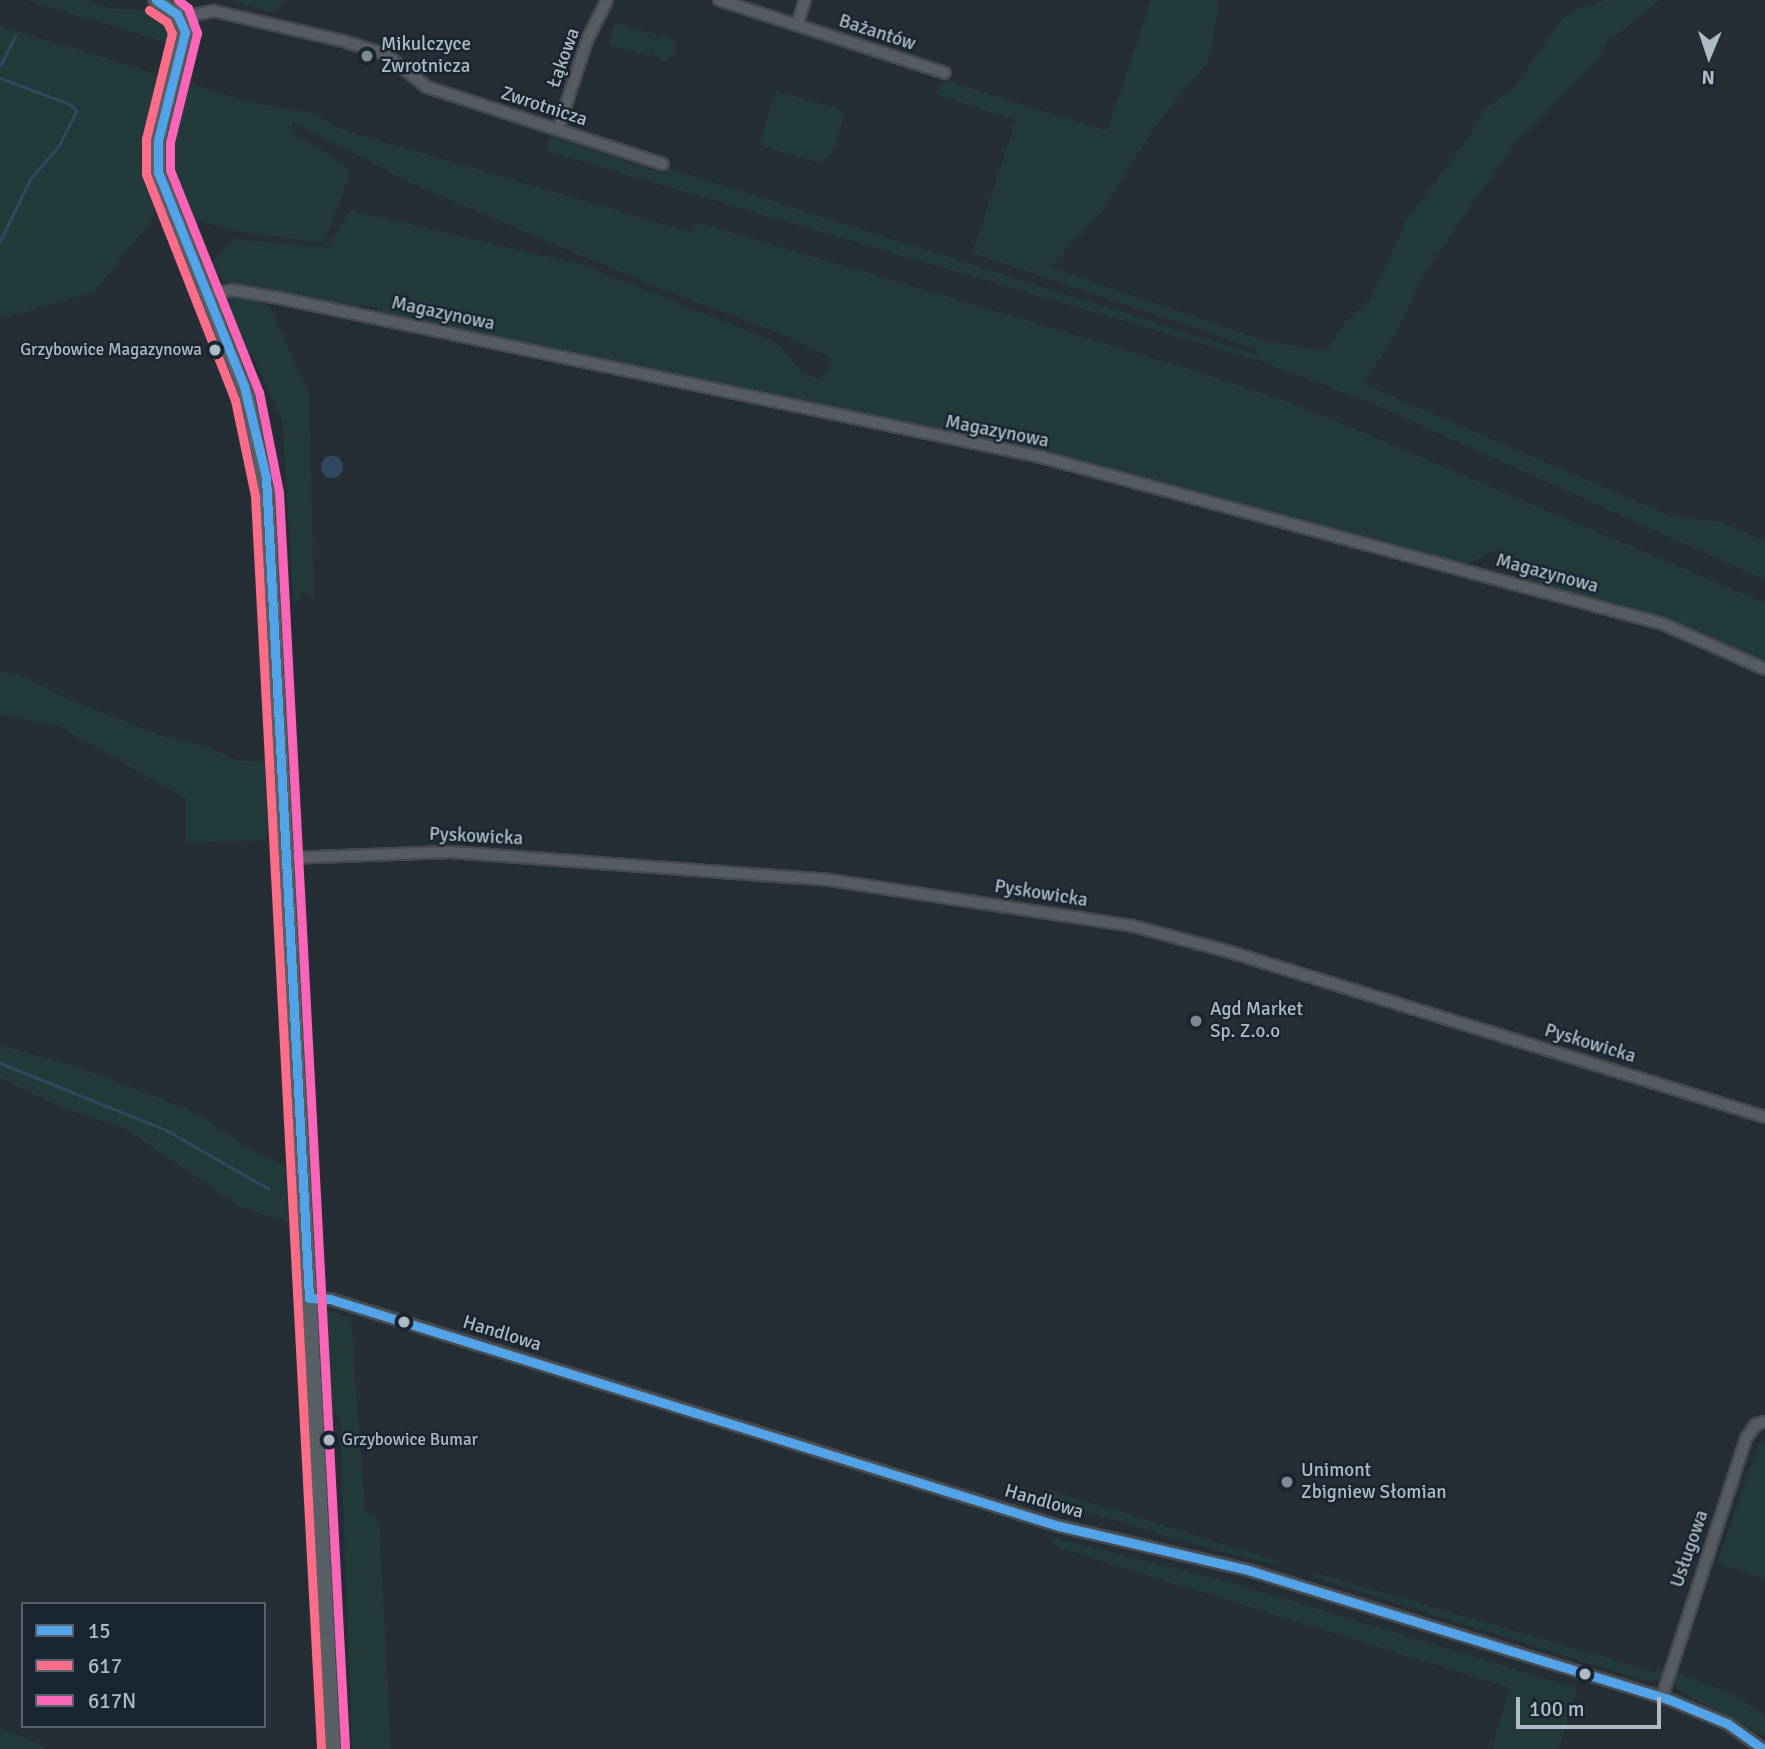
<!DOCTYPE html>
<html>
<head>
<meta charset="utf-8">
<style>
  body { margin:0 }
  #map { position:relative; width:1765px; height:1749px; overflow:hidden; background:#262e35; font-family:Signika,sans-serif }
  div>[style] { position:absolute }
  .green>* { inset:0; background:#233a3b; transform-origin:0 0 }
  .round { border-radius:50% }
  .water>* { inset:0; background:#314960 }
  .stream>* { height:2.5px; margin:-1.25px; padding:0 1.25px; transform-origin:1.25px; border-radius:1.25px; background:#314960 }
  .roads { filter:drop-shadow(2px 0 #444a4f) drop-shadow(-2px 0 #444a4f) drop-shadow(0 2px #444a4f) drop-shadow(0 -2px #444a4f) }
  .minor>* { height:10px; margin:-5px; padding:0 5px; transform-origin:5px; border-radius:5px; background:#565c62 }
  .major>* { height:14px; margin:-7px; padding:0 7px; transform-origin:7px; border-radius:7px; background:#585f65 }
  .bus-1>* { height:9px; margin:-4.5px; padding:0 4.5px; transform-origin:4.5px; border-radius:4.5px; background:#53a3e8 }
  .bus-2>* { height:9px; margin:-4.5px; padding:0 4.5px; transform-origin:4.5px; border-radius:4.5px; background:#fb6d88 }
  .bus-3>* { height:9px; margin:-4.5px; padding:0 4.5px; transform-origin:4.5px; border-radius:4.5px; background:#fa66b7 }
  .dots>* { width:19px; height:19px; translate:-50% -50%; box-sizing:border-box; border:4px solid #192530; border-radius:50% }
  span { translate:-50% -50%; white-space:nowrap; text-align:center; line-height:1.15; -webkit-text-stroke:5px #192530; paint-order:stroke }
  .bus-label { font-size:17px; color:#aebac7 }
  .right { translate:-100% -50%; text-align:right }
  .left { translate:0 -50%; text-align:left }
  .street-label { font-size:19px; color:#aebac7 }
  .poi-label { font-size:19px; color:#aebac7 }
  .legend { position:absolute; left:21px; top:1602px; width:245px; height:126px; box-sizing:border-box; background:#192530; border:2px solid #55616c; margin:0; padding:9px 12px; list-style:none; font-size:21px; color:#aebac7 }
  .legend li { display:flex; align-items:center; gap:14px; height:35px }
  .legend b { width:35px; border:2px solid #55616c }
  .north { position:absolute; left:1674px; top:21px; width:70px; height:70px; -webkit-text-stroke:5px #192530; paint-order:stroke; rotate:182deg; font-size:19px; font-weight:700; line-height:28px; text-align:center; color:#aebac7 }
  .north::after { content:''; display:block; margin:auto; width:24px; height:32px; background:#aebac7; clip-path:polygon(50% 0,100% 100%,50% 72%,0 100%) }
  .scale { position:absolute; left:1516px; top:1697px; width:145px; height:32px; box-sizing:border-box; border:4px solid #aebac7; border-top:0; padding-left:9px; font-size:21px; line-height:24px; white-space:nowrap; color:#aebac7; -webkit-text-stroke:5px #192530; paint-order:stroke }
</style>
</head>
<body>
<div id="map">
  <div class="green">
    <div style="clip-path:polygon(26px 0,87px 0,114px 9px,148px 10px,165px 21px,171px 44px)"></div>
    <div style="clip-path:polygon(229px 0,285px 0,274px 13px)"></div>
    <div style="clip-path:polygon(1151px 0,1219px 0,1210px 59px,1154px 128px,1104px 209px,1050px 267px,1266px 341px,1326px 351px,1346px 322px,1370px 299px,1406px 221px,1468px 139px,1483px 110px,1512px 90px,1559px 22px,1577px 9px,1607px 0,1660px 0,1607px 43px,1601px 57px,1512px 147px,1426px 271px,1396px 334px,1364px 384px,1671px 516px,1721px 522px,1765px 541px,1765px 580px,1369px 402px,1263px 362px,546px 151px,550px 136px,665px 174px,669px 168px,1259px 356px,1256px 349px,972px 253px,1016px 120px,936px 94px,945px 80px,1107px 131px)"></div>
    <div style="left:615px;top:23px;width:43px;height:23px;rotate:15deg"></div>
    <div style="clip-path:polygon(0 26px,158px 74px,140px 156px,155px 216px,94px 292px,0 319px)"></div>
    <div class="round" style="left:652px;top:36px;width:24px;height:24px"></div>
    <div style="clip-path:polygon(187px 82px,249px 102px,312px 113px,341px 129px,693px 233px,697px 222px,1180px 366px,1305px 408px,1765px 603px,1765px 662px,1638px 610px,1528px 580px,1520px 560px,1490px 552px,1467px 565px,991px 441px,380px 314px,376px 308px,362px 305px,351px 308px,222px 281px,213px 261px,235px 239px,327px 248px,350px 210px,583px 265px,776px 342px,803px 373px,819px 379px,828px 370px,830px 357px,787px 336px,658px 288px,415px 185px,291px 121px,295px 134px,344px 164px,350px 175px,324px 243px,229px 230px,189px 218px,171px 157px)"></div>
    <div style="clip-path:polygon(775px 91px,840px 109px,844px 117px,834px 149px,822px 164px,759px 145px)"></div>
    <div style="clip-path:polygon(231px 297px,265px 303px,272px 311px,309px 393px,314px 601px,305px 588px,294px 606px,282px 421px,253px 356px,246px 353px,227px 314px)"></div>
    <div style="clip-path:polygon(0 671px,21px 675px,68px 699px,165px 737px,207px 746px,236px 760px,265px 763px,267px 840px,186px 843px,186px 799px,59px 726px,0 715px)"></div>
    <div style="clip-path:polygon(0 1045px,78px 1067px,193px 1111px,259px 1155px,285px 1165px,288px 1222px,240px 1207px,126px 1129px,67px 1110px,0 1078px)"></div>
    <div style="clip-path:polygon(328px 1311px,351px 1318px,365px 1511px,379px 1520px,391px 1749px,352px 1749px,340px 1420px,322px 1402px,320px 1318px)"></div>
    <div style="clip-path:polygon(1765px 1441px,1765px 1579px,1717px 1563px,1759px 1444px)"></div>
    <div style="clip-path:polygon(1050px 1490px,1281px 1562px,1276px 1565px,1208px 1548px,1045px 1500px)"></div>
    <div style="clip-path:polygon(1055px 1538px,1240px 1585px,1577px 1688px,1559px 1749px,1492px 1749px,1510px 1688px,1053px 1546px)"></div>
    <div style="clip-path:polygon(1314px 1572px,1655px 1672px,1658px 1667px,1665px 1670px,1658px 1680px,1646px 1681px,1313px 1577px)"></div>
    <div style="clip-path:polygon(1676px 1673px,1736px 1694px,1765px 1717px,1765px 1737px,1678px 1690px,1673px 1681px)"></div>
    <div style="clip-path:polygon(0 1728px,23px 1736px,48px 1749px,0 1749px)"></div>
  </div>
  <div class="water">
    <div class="round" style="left:321px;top:456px;width:22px;height:22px"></div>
  </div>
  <div class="stream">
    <div style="left:0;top:66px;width:33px;rotate:-63deg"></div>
    <div style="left:0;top:78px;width:75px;rotate:20.4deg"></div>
    <div style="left:70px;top:104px;width:10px;rotate:45deg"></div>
    <div style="left:77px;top:111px;width:38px;rotate:117deg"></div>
    <div style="left:60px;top:145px;width:45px;rotate:130.5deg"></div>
    <div style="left:31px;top:179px;width:70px;rotate:116.2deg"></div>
    <div style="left:0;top:1063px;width:181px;rotate:22deg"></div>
    <div style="left:168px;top:1131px;width:116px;rotate:29.9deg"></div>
  </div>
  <div class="roads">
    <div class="minor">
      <div style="left:719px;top:0;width:237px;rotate:17.9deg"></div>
      <div style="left:180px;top:18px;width:35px;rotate:-12deg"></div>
      <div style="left:214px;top:11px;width:129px;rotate:13deg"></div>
      <div style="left:340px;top:40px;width:47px;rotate:17.3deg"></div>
      <div style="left:385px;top:54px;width:53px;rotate:38.2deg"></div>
      <div style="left:427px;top:87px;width:248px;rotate:18.1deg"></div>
      <div style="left:797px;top:25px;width:26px;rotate:-72deg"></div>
      <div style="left:558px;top:129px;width:96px;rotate:-71.8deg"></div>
      <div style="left:588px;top:38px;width:42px;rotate:-63.4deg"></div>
      <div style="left:207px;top:295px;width:25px;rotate:-11deg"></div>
      <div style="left:232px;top:290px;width:43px;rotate:9.5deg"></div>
      <div style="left:274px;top:297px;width:784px;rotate:11.78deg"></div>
      <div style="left:1041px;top:457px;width:644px;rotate:15.03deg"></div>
      <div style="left:1663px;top:624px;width:111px;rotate:23.8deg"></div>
      <div style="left:287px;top:858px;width:163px;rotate:-2.1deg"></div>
      <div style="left:450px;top:852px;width:380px;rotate:4.2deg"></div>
      <div style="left:829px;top:880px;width:307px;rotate:8.6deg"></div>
      <div style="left:1133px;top:926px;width:100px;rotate:15deg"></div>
      <div style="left:1230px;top:952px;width:560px;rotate:17.14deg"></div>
      <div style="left:309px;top:1298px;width:21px;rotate:3deg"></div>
      <div style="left:330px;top:1299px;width:764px;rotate:17.3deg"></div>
      <div style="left:1059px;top:1526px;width:194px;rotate:13.1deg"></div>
      <div style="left:1248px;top:1570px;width:439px;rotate:17.1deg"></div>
      <div style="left:1668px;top:1699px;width:65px;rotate:22.6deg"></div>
      <div style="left:1728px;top:1724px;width:43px;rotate:35.5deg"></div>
      <div style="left:1662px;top:1697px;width:272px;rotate:-72deg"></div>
      <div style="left:1746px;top:1438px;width:17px;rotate:-54deg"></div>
      <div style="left:1756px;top:1424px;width:9px;rotate:-13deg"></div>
    </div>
    <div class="major">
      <div style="left:156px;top:0;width:25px;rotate:34deg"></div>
      <div style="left:177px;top:14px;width:20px;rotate:66deg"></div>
      <div style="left:185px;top:32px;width:111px;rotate:104deg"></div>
      <div style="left:158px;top:140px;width:32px;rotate:90deg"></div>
      <div style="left:158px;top:172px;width:241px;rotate:68.3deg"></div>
      <div style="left:247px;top:396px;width:100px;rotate:78.5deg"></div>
      <div style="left:267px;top:494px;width:1257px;rotate:86.99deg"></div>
    </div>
  </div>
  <div class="bus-1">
    <div style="left:156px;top:0;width:25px;rotate:34deg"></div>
    <div style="left:177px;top:14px;width:20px;rotate:66deg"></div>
    <div style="left:185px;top:32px;width:111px;rotate:104deg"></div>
    <div style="left:158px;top:140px;width:32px;rotate:90deg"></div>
    <div style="left:158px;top:172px;width:231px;rotate:68.1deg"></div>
    <div style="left:244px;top:386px;width:94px;rotate:76.4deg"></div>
    <div style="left:266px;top:477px;width:822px;rotate:87deg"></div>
    <div style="left:309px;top:1298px;width:21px;rotate:3deg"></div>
    <div style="left:330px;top:1299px;width:764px;rotate:17.3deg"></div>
    <div style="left:1059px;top:1526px;width:194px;rotate:13.1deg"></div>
    <div style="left:1248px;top:1570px;width:439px;rotate:17.1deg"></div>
    <div style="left:1668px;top:1699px;width:65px;rotate:22.6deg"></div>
    <div style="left:1728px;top:1724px;width:43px;rotate:35.5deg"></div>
  </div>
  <div class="bus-2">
    <div style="left:149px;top:10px;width:22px;rotate:34deg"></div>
    <div style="left:167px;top:22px;width:12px;rotate:66deg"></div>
    <div style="left:172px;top:33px;width:109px;rotate:103.8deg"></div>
    <div style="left:146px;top:139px;width:35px;rotate:90deg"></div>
    <div style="left:146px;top:174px;width:243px;rotate:68.5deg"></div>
    <div style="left:235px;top:400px;width:98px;rotate:78.2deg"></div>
    <div style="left:255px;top:496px;width:1255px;rotate:86.98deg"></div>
  </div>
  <div class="bus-3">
    <div style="left:178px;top:0;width:13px;rotate:39deg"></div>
    <div style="left:188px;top:8px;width:27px;rotate:70deg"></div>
    <div style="left:197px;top:33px;width:112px;rotate:103.9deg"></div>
    <div style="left:170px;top:142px;width:28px;rotate:90deg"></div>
    <div style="left:170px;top:170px;width:239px;rotate:68.2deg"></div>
    <div style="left:259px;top:392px;width:102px;rotate:78.7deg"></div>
    <div style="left:279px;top:492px;width:1258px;rotate:86.99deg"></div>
  </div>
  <div class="dots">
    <div style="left:367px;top:56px;background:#7e8994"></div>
    <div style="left:215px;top:350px;background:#aebac7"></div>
    <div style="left:1196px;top:1021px;background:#7e8994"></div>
    <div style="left:404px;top:1322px;background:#aebac7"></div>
    <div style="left:329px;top:1440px;background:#aebac7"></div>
    <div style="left:1287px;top:1482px;background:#7e8994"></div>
    <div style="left:1585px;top:1674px;background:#aebac7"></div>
  </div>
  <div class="bus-label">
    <span class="right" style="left:202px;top:350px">Grzybowice Magazynowa</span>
    <span class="left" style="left:342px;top:1440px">Grzybowice Bumar</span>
  </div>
  <div class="street-label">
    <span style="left:877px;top:33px;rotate:18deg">Bażantów</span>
    <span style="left:564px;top:58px;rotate:-70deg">Łąkowa</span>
    <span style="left:544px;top:107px;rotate:18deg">Zwrotnicza</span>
    <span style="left:443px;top:314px;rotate:12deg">Magazynowa</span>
    <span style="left:997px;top:432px;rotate:11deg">Magazynowa</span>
    <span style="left:1547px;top:574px;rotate:15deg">Magazynowa</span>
    <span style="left:476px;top:837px;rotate:3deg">Pyskowicka</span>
    <span style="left:1041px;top:894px;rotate:9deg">Pyskowicka</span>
    <span style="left:1590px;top:1044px;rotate:17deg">Pyskowicka</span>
    <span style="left:502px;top:1334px;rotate:17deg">Handlowa</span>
    <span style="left:1044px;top:1502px;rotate:16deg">Handlowa</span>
    <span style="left:1690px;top:1549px;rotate:-71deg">Usługowa</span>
  </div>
  <div class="poi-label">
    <span class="left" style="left:381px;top:56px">Mikulczyce<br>Zwrotnicza</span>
    <span class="left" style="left:1210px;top:1021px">Agd Market<br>Sp. Z.o.o</span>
    <span class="left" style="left:1301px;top:1482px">Unimont<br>Zbigniew Słomian</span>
  </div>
  <ul class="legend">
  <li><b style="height:9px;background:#53a3e8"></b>15</li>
  <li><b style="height:9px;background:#fb6d88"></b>617</li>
  <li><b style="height:9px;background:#fa66b7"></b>617N</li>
  </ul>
  <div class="north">N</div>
  <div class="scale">100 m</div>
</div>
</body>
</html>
